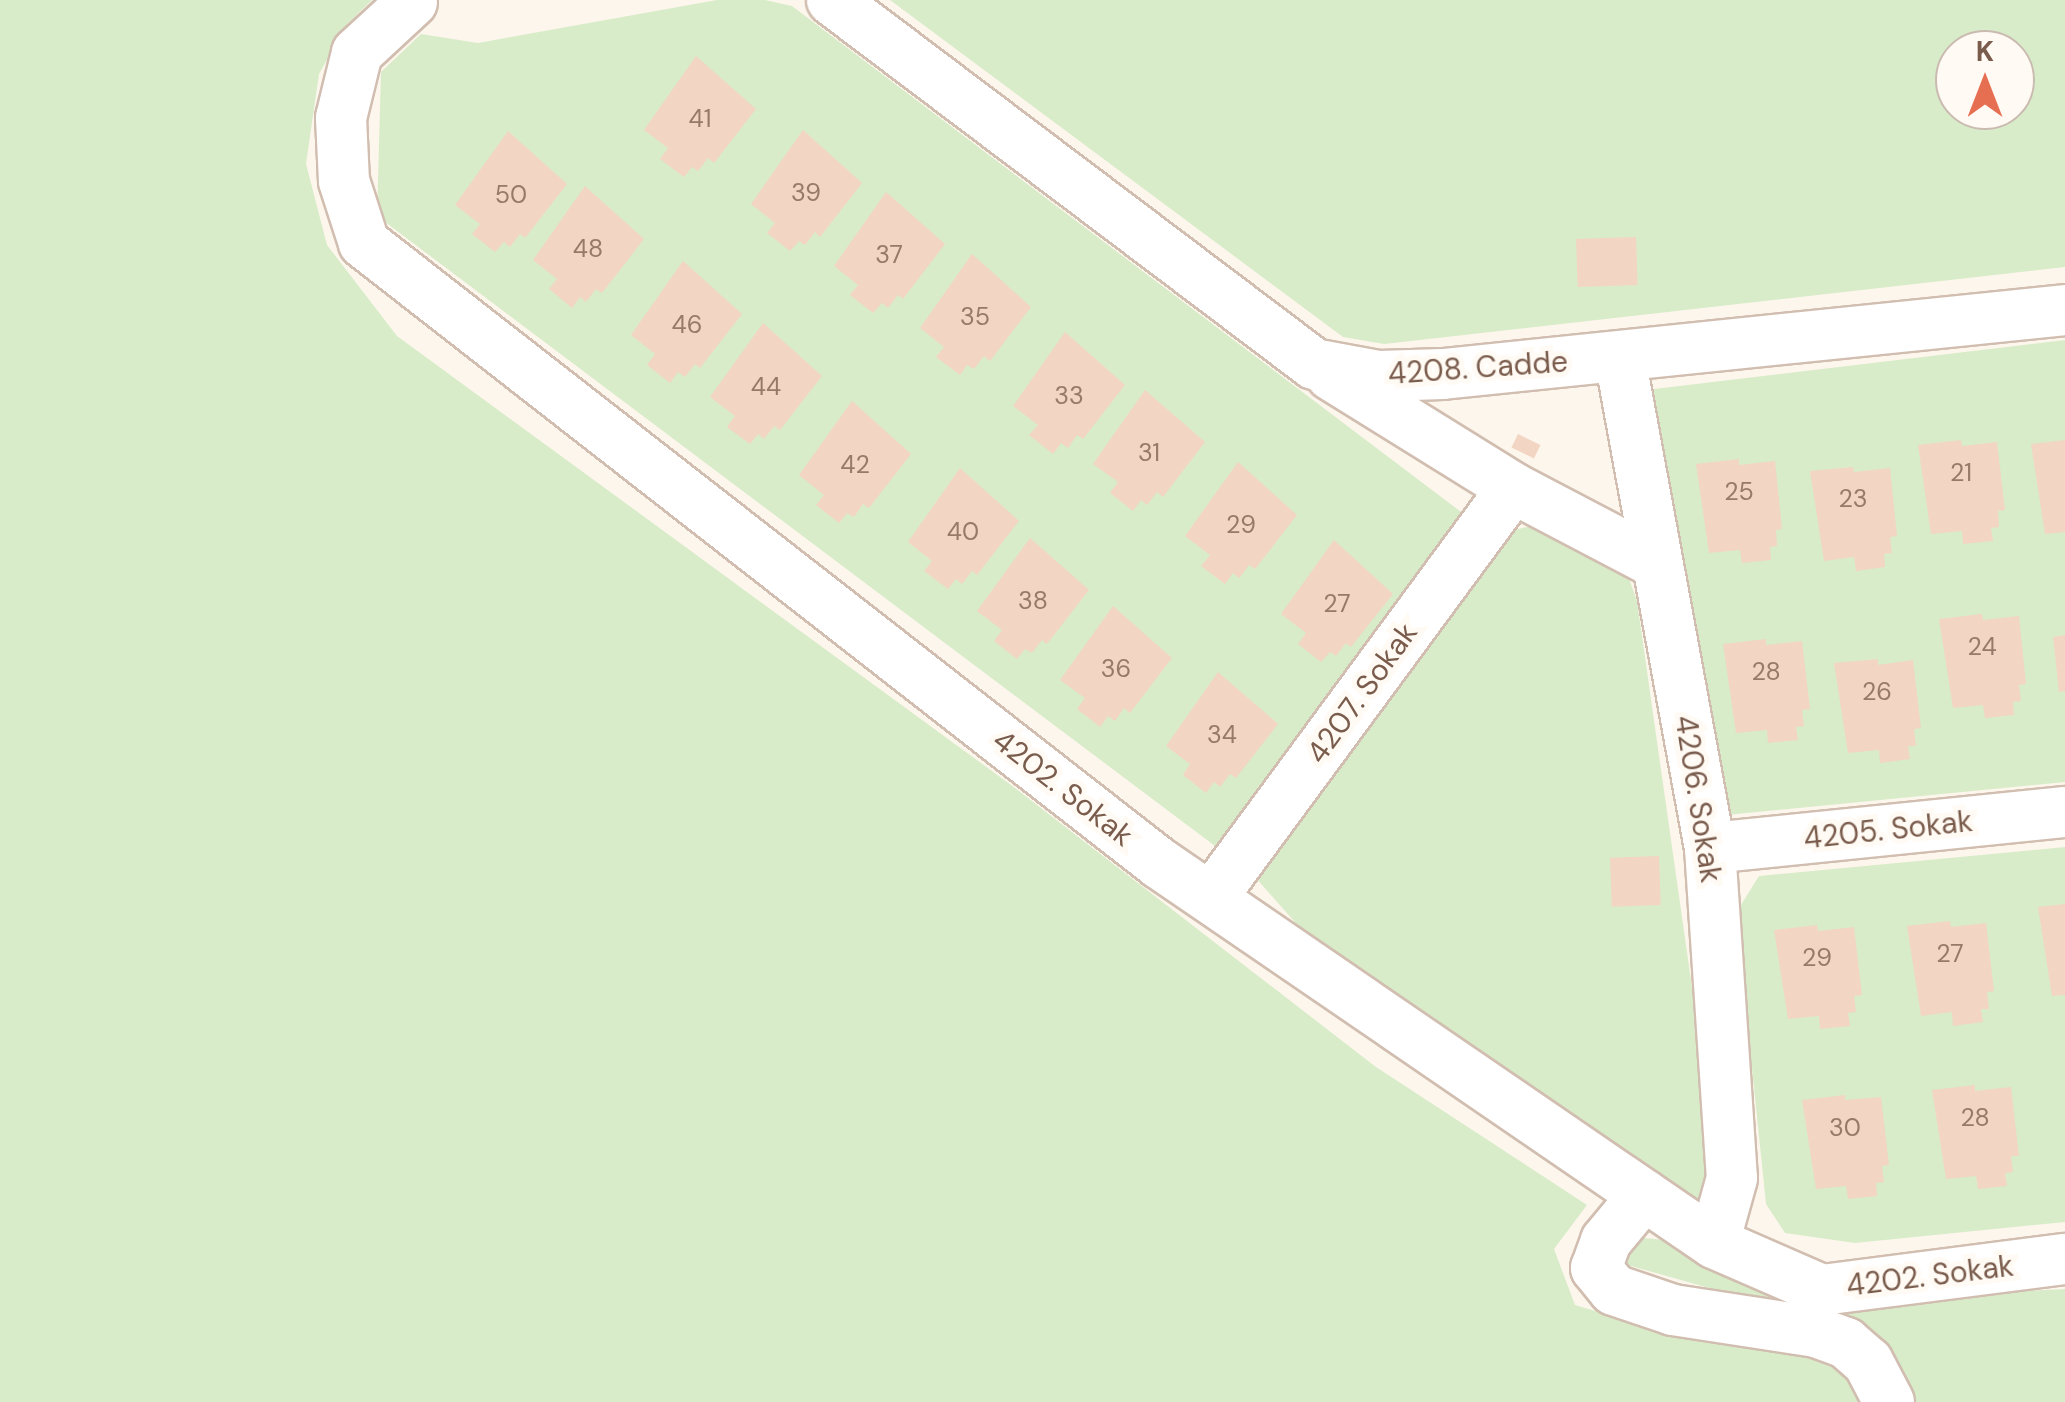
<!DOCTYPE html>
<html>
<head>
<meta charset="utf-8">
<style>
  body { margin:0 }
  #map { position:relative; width:2065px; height:1402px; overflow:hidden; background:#fdf6ec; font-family:"DM Sans",sans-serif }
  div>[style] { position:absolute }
  .green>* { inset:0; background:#d8ecc9 }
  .building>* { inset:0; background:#f3d5c3; transform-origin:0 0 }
  .roads { filter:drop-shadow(2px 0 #d1beb0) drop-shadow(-2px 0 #d1beb0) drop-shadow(0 2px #d1beb0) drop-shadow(0 -2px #d1beb0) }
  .minor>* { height:50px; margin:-25px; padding:0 25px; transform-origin:25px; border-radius:25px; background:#fff }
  span { translate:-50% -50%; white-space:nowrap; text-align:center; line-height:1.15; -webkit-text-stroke:10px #fffaf3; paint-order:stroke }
  .number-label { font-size:25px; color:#987a6a }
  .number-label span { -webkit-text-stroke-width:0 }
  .street-label { font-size:30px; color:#7a5c4d }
  .north { position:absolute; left:1935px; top:30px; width:100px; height:100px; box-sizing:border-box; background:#fffaf3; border:2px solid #cabbb1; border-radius:50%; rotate:0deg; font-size:28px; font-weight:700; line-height:40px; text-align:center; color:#7a5c4d }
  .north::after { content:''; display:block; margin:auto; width:35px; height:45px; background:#e76f51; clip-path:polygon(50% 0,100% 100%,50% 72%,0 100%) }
</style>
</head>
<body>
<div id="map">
  <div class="green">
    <div style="clip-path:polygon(0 0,372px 0,347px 24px,319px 74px,306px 164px,327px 245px,397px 336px,1011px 785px,1376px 1067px,1587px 1205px,1554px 1249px,1575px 1305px,1696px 1341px,1797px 1350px,1863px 1380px,1871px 1402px,0 1402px)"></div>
    <div style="clip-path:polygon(717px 0,765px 0,792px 6px,1469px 518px,1219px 849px,377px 216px,381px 72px,421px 34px,478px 43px)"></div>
    <div style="clip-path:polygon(evenodd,890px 0,2065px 0,2065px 267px,1384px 344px,1343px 337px,890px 0,1955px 50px,2015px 50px,2015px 110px,1955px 110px,1955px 50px)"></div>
    <div style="clip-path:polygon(2065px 340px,2065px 782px,1726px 815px,1646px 390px)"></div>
    <div style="clip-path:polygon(1534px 525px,1627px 573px,1637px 601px,1707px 1093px,1707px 1208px,1309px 938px,1255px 877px,1515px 530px)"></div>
    <div style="clip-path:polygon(2065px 847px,2065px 1222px,1855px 1243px,1785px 1233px,1766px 1204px,1736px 913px,1759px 876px)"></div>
    <div style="clip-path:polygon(1633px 1237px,1665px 1240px,1765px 1282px,1922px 1295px,2065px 1289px,2065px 1402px,1915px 1402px,1889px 1351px,1741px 1297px,1624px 1264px)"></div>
  </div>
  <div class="building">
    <div style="clip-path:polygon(696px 56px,756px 109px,714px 163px,708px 158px,698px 171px,692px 167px,684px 177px,660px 159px,668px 148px,644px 130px)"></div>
    <div style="clip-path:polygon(803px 130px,862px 183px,820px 237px,815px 232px,805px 245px,799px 241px,790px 251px,767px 233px,775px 223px,751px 204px)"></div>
    <div style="clip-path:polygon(508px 131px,567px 184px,525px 238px,520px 234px,510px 247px,504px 242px,495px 252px,472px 234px,480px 224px,455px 205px)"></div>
    <div style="clip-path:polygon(585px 186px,644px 239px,602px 293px,596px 289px,586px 302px,580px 297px,572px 308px,549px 289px,557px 279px,533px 260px)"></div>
    <div style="clip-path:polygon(886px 192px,945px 244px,903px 299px,898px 295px,888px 308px,882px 303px,873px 313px,850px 295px,858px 285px,834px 266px)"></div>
    <div style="left:1636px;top:237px;width:48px;height:60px;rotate:88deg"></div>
    <div style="clip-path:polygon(972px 254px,1031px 307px,990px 361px,984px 356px,974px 369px,967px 365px,960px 375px,936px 357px,944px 347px,920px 328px)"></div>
    <div style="clip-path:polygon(683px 261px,742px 314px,700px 368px,695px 364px,685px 377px,678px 372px,670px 383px,647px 365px,655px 354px,631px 335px)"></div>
    <div style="clip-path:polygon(763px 323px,822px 376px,780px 430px,774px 426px,764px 439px,758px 434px,750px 444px,727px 427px,735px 416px,710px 397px)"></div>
    <div style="clip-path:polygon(1065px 332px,1125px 385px,1083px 439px,1077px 435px,1068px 448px,1061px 443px,1053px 454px,1029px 435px,1038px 425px,1013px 406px)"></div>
    <div style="clip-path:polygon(1145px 390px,1205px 442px,1163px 497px,1157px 492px,1147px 505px,1141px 500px,1133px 511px,1110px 493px,1118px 482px,1093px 464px)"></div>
    <div style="clip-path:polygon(852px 401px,911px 454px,869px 508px,863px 504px,854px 517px,847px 513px,839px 523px,816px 505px,824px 495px,799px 475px)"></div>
    <div style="left:1518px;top:434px;width:25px;height:15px;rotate:26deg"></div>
    <div style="clip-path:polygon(1961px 440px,1962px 446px,1997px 442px,2005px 510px,1998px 511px,1999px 527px,1991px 528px,1993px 541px,1963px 544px,1962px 531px,1931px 534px,1918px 445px)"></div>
    <div style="clip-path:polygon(2065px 440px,2065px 532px,2045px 534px,2031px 444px)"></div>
    <div style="clip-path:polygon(1739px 459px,1739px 465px,1775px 461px,1782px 529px,1776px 530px,1777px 546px,1770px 547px,1771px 560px,1742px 563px,1740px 550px,1709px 553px,1696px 464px)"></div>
    <div style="clip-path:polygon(1238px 462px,1297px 515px,1255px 569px,1249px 565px,1239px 578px,1233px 573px,1225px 584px,1201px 566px,1210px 555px,1185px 536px)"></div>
    <div style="clip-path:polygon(1853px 467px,1854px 472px,1890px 468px,1897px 536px,1890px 537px,1892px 553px,1884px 554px,1885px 567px,1856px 571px,1854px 557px,1824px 561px,1810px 471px)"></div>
    <div style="clip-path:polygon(960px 468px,1019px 521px,977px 575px,972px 571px,962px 584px,956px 579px,948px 589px,924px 571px,932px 561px,908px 542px)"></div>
    <div style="clip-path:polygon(1030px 538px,1089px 590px,1047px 644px,1042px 640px,1032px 653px,1025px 649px,1017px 659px,994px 641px,1002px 630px,977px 611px)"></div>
    <div style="clip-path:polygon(1334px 540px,1393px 594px,1351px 647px,1346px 643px,1336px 656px,1330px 652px,1321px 662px,1298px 644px,1306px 633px,1281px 614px)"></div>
    <div style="clip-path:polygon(1113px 606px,1172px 658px,1130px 713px,1124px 708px,1115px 721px,1108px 716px,1100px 727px,1077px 709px,1085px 698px,1060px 680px)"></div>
    <div style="clip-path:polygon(1982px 614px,1983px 620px,2019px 616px,2026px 684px,2019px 685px,2021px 701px,2013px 702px,2014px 715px,1985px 718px,1983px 705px,1953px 708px,1939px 619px)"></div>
    <div style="clip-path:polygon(2065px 635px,2065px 691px,2059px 692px,2053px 637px)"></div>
    <div style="clip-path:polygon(1766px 639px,1766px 645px,1802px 641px,1810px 709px,1802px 710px,1804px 726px,1796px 727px,1798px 740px,1768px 743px,1767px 730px,1736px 733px,1723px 644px)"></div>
    <div style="clip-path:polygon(1878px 659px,1878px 665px,1913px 660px,1921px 728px,1914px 729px,1916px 746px,1908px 746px,1910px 759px,1880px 763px,1879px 750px,1848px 753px,1834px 663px)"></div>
    <div style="clip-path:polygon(1218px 672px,1278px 724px,1236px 778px,1230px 774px,1220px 787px,1214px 782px,1206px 793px,1183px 775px,1190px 764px,1166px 746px)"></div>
    <div style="left:1659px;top:856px;width:49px;height:49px;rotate:88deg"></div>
    <div style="clip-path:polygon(2065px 904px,2065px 995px,2052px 996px,2038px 907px)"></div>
    <div style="clip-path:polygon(1950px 921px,1951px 927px,1986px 923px,1994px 991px,1987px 992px,1989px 1009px,1981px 1009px,1983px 1022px,1953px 1026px,1952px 1012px,1921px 1016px,1907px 926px)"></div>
    <div style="clip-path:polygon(1817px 925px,1818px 931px,1854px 927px,1862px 995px,1854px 996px,1856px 1012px,1848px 1013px,1850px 1026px,1820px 1029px,1819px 1016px,1788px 1019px,1774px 930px)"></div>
    <div style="clip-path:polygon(1975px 1085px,1975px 1091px,2011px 1087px,2019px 1156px,2011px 1156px,2013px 1172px,2005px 1173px,2007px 1186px,1978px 1189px,1976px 1176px,1946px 1179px,1932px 1090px)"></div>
    <div style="clip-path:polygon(1845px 1095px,1845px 1100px,1881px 1097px,1889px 1165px,1882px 1166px,1884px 1182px,1876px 1183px,1877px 1196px,1848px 1199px,1846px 1186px,1816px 1189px,1802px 1100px)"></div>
  </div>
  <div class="roads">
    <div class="minor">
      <div style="left:832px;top:0;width:604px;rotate:37.06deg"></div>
      <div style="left:1314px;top:364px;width:66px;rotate:10.5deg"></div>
      <div style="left:1379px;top:376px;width:64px;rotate:-1.8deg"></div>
      <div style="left:1443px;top:374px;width:625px;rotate:-5.87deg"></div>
      <div style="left:412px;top:2px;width:75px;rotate:137.2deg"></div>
      <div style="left:357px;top:53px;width:67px;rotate:103.8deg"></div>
      <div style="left:341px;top:118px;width:63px;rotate:87.3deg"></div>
      <div style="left:344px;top:181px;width:65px;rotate:72.1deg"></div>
      <div style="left:364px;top:243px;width:1008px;rotate:37.95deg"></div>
      <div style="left:1159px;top:863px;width:673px;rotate:34.4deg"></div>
      <div style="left:1714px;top:1243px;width:118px;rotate:23.5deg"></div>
      <div style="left:1822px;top:1290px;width:245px;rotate:-7.3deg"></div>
      <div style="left:1620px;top:358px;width:498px;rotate:79.6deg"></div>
      <div style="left:1710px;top:848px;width:331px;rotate:86.2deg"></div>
      <div style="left:1732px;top:1178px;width:67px;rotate:105.5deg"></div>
      <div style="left:1331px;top:375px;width:214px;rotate:31.8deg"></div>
      <div style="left:1513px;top:488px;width:161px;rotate:27.7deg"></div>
      <div style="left:1710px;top:848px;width:357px;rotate:-5.8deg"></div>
      <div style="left:1211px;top:898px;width:509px;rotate:-53.63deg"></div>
      <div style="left:1644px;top:1195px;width:60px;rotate:129.6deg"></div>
      <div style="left:1606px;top:1241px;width:29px;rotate:110deg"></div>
      <div style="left:1596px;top:1268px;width:28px;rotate:51deg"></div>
      <div style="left:1614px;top:1290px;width:62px;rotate:18.7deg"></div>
      <div style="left:1673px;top:1310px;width:145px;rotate:8.7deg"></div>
      <div style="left:1816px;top:1332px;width:32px;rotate:20deg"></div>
      <div style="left:1846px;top:1343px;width:29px;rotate:41deg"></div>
      <div style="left:1868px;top:1362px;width:45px;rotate:62.3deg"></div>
    </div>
  </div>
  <div class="number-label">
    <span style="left:700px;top:119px">41</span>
    <span style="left:806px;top:193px">39</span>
    <span style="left:511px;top:195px">50</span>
    <span style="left:588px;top:249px">48</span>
    <span style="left:889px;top:255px">37</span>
    <span style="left:975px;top:317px">35</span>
    <span style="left:687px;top:325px">46</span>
    <span style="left:766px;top:387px">44</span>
    <span style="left:1069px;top:396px">33</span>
    <span style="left:1149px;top:453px">31</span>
    <span style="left:855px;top:465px">42</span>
    <span style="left:1961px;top:473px">21</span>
    <span style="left:1739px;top:492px">25</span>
    <span style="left:1853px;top:499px">23</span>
    <span style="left:1241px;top:525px">29</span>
    <span style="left:963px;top:532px">40</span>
    <span style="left:1033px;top:601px">38</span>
    <span style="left:1337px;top:604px">27</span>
    <span style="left:1982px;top:647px">24</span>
    <span style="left:1116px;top:669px">36</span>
    <span style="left:1766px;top:672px">28</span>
    <span style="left:1877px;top:692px">26</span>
    <span style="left:1222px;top:735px">34</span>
    <span style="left:1950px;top:954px">27</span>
    <span style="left:1817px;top:958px">29</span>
    <span style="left:1975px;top:1118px">28</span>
    <span style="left:1845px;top:1128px">30</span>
  </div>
  <div class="street-label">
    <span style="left:1478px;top:368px;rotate:-4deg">4208. Cadde</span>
    <span style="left:1362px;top:693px;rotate:-54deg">4207. Sokak</span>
    <span style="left:1063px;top:788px;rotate:38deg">4202. Sokak</span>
    <span style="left:1698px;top:799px;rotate:81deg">4206. Sokak</span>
    <span style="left:1888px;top:830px;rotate:-6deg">4205. Sokak</span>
    <span style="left:1930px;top:1276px;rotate:-7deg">4202. Sokak</span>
  </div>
  <div class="north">K</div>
</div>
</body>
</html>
